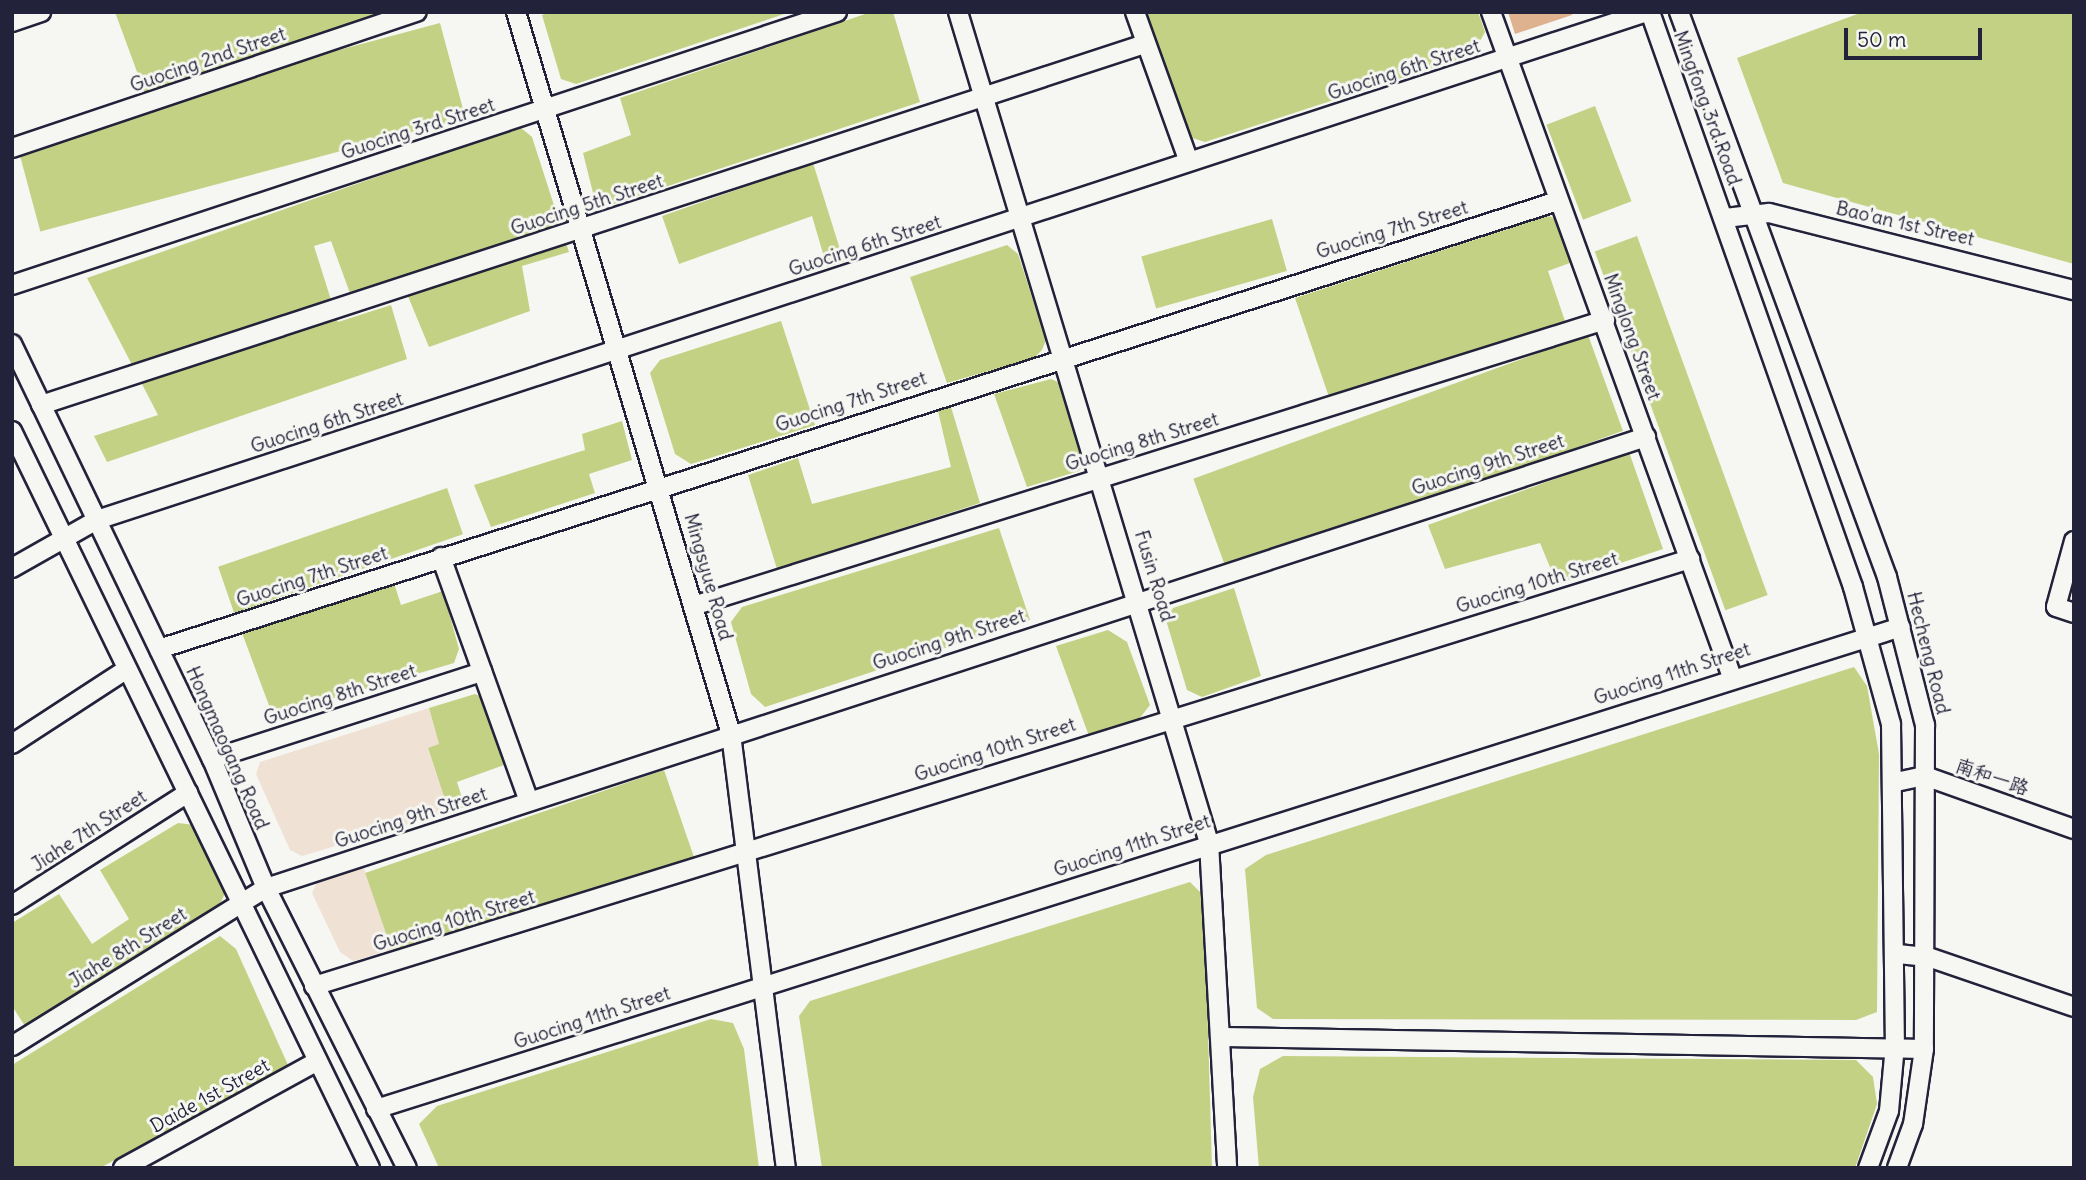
<!DOCTYPE html>
<html>
<head>
<meta charset="utf-8">
<style>
  body { margin:0 }
  #map { position:relative; width:2086px; height:1180px; overflow:hidden; background:#f6f6f2; font-family:Delius,"LXGW WenKai TC",sans-serif }
  div>[style] { position:absolute }
  .built>* { inset:0; background:#efe2d4 }
  .green>* { inset:0; background:#c3d185; transform-origin:0 0 }
  .building>* { inset:0; background:#deb28f }
  .roads { filter:drop-shadow(2px 0 #22223b) drop-shadow(-2px 0 #22223b) drop-shadow(0 2px #22223b) drop-shadow(0 -2px #22223b) }
  .minor>* { height:18px; margin:-9px; padding:0 9px; transform-origin:9px; border-radius:9px; background:#f6f6f2 }
  span { translate:-50% -50%; white-space:nowrap; text-align:center; line-height:1.15; -webkit-text-stroke:6px #f6f6f2; paint-order:stroke }
  .street-label { font-size:19px; color:#22223b }
  .frame { position:absolute; inset:0; border:14px solid #22223b; pointer-events:none }
  .scale { position:absolute; left:1844px; top:28px; width:138px; height:32px; box-sizing:border-box; border:4px solid #22223b; border-top:0; padding-left:9px; font-size:21px; line-height:24px; white-space:nowrap; color:#22223b; -webkit-text-stroke:5px #f6f6f2; paint-order:stroke }
</style>
</head>
<body>
<div id="map">
  <div class="built">
    <div style="clip-path:polygon(429px 708px,439px 744px,428px 749px,449px 812px,302px 856px,290px 850px,256px 774px,260px 762px)"></div>
    <div style="clip-path:polygon(363px 866px,394px 949px,353px 961px,340px 952px,312px 893px,318px 880px)"></div>
  </div>
  <div class="green">
    <div style="clip-path:polygon(115px 12px,396px 12px,147px 99px)"></div>
    <div style="clip-path:polygon(550px 12px,790px 12px,576px 84px,561px 79px,542px 15px)"></div>
    <div style="clip-path:polygon(871px 12px,893px 12px,920px 102px,608px 206px,594px 197px,583px 153px,631px 135px,620px 98px)"></div>
    <div style="clip-path:polygon(1147px 12px,1478px 12px,1485px 32px,1472px 55px,1205px 142px,1186px 136px)"></div>
    <div style="clip-path:polygon(1863px 12px,2074px 12px,2074px 264px,1783px 183px,1737px 58px)"></div>
    <div style="left:440px;top:23px;width:98px;height:440px;rotate:75deg"></div>
    <div style="left:1595px;top:106px;width:102px;height:52px;rotate:69deg"></div>
    <div style="clip-path:polygon(520px 127px,532px 137px,569px 252px,522px 266px,530px 311px,429px 347px,400px 277px,351px 296px,331px 241px,314px 246px,338px 322px,391px 305px,407px 359px,107px 462px,94px 436px,158px 415px,87px 278px)"></div>
    <div style="clip-path:polygon(813px 163px,844px 262px,827px 267px,812px 216px,679px 264px,662px 216px)"></div>
    <div style="clip-path:polygon(1548px 216px,1559px 220px,1578px 260px,1548px 271px,1566px 324px,1329px 397px,1295px 298px)"></div>
    <div style="left:1272px;top:219px;width:54px;height:136px;rotate:74deg"></div>
    <div style="left:1637px;top:236px;width:382px;height:45px;rotate:70deg"></div>
    <div style="clip-path:polygon(1007px 245px,1018px 254px,1046px 340px,1042px 350px,1034px 358px,947px 383px,910px 277px)"></div>
    <div style="clip-path:polygon(781px 321px,815px 425px,691px 464px,675px 454px,650px 373px,660px 360px)"></div>
    <div style="left:1588px;top:335px;width:102px;height:420px;rotate:70deg"></div>
    <div style="clip-path:polygon(1051px 379px,1064px 385px,1089px 456px,1079px 471px,1027px 487px,994px 394px)"></div>
    <div style="clip-path:polygon(951px 407px,980px 503px,777px 569px,748px 475px,798px 458px,812px 504px,951px 467px,938px 411px)"></div>
    <div style="clip-path:polygon(622px 421px,632px 460px,589px 474px,595px 493px,491px 527px,474px 485px,585px 450px,582px 434px)"></div>
    <div style="clip-path:polygon(1629px 452px,1663px 549px,1557px 584px,1540px 543px,1445px 569px,1428px 525px)"></div>
    <div style="left:447px;top:488px;width:49px;height:242px;rotate:71deg"></div>
    <div style="clip-path:polygon(999px 528px,1030px 620px,765px 707px,751px 694px,731px 622px,742px 607px)"></div>
    <div style="clip-path:polygon(393px 580px,401px 605px,443px 591px,459px 649px,454px 663px,273px 716px,242px 633px)"></div>
    <div style="clip-path:polygon(1234px 588px,1261px 676px,1202px 697px,1187px 690px,1166px 620px,1173px 608px)"></div>
    <div style="clip-path:polygon(1108px 630px,1127px 642px,1150px 705px,1139px 719px,1089px 736px,1056px 646px)"></div>
    <div style="clip-path:polygon(1854px 667px,1867px 686px,1879px 754px,1877px 1012px,1856px 1020px,1273px 1019px,1257px 1008px,1245px 869px,1266px 855px)"></div>
    <div style="clip-path:polygon(475px 694px,487px 699px,504px 765px,457px 782px,465px 807px,449px 812px,428px 748px,439px 744px,429px 708px)"></div>
    <div style="left:664px;top:770px;width:93px;height:316px;rotate:71deg"></div>
    <div style="clip-path:polygon(178px 823px,195px 825px,227px 889px,219px 906px,25px 1026px,12px 1006px,12px 923px,59px 894px,92px 944px,129px 919px,100px 870px)"></div>
    <div style="clip-path:polygon(1190px 882px,1204px 896px,1212px 1168px,822px 1168px,799px 1016px,810px 1001px)"></div>
    <div style="clip-path:polygon(220px 936px,236px 949px,288px 1065px,100px 1168px,12px 1168px,12px 1065px)"></div>
    <div style="clip-path:polygon(711px 1019px,733px 1023px,744px 1049px,759px 1168px,439px 1168px,419px 1124px,437px 1106px)"></div>
    <div style="clip-path:polygon(1283px 1056px,1856px 1060px,1873px 1077px,1877px 1104px,1855px 1168px,1259px 1168px,1253px 1097px,1260px 1069px)"></div>
  </div>
  <div class="building">
    <div style="clip-path:polygon(1508px 12px,1572px 12px,1572px 15px,1515px 34px)"></div>
  </div>
  <div class="roads">
    <div class="minor">
      <div style="left:516px;top:12px;width:753px;rotate:73.42deg"></div>
      <div style="left:731px;top:734px;width:437px;rotate:82.8deg"></div>
      <div style="left:958px;top:12px;width:868px;rotate:73.19deg"></div>
      <div style="left:1209px;top:843px;width:325px;rotate:86.8deg"></div>
      <div style="left:1135px;top:12px;width:159px;rotate:70.2deg"></div>
      <div style="left:1491px;top:12px;width:707px;rotate:70.08deg"></div>
      <div style="left:1650px;top:12px;width:610px;rotate:70.55deg"></div>
      <div style="left:1853px;top:587px;width:142px;rotate:74.5deg"></div>
      <div style="left:1891px;top:724px;width:321px;rotate:89.3deg"></div>
      <div style="left:1895px;top:1045px;width:66px;rotate:95.2deg"></div>
      <div style="left:1889px;top:1111px;width:61px;rotate:110.2deg"></div>
      <div style="left:1679px;top:12px;width:602px;rotate:69.79deg"></div>
      <div style="left:1887px;top:577px;width:153px;rotate:75.6deg"></div>
      <div style="left:1925px;top:725px;width:324px;rotate:90.2deg"></div>
      <div style="left:1924px;top:1049px;width:76px;rotate:98.3deg"></div>
      <div style="left:1913px;top:1124px;width:47px;rotate:110deg"></div>
      <div style="left:12px;top:22px;width:31px;rotate:-19deg"></div>
      <div style="left:12px;top:148px;width:427px;rotate:-18.6deg"></div>
      <div style="left:1725px;top:218px;width:44px;rotate:-6.5deg"></div>
      <div style="left:1769px;top:213px;width:315px;rotate:14.2deg"></div>
      <div style="left:12px;top:285px;width:869px;rotate:-18.31deg"></div>
      <div style="left:12px;top:344px;width:461px;rotate:64.3deg"></div>
      <div style="left:212px;top:759px;width:140px;rotate:67.3deg"></div>
      <div style="left:266px;top:888px;width:313px;rotate:63.3deg"></div>
      <div style="left:41px;top:405px;width:1162px;rotate:-18.11deg"></div>
      <div style="left:12px;top:431px;width:819px;rotate:64.09deg"></div>
      <div style="left:2074px;top:541px;width:68px;rotate:105.3deg"></div>
      <div style="left:2056px;top:607px;width:19px;rotate:18deg"></div>
      <div style="left:441px;top:557px;width:259px;rotate:70.2deg"></div>
      <div style="left:12px;top:568px;width:98px;rotate:-29.5deg"></div>
      <div style="left:97px;top:520px;width:1631px;rotate:-18.15deg"></div>
      <div style="left:693px;top:606px;width:956px;rotate:-17.41deg"></div>
      <div style="left:159px;top:649px;width:1469px;rotate:-17.76deg"></div>
      <div style="left:12px;top:744px;width:137px;rotate:-33.1deg"></div>
      <div style="left:212px;top:759px;width:284px;rotate:-17.9deg"></div>
      <div style="left:1896px;top:782px;width:30px;rotate:-12deg"></div>
      <div style="left:1925px;top:776px;width:158px;rotate:19.6deg"></div>
      <div style="left:12px;top:905px;width:209px;rotate:-32.5deg"></div>
      <div style="left:1898px;top:954px;width:30px;rotate:6deg"></div>
      <div style="left:1928px;top:957px;width:154px;rotate:18.9deg"></div>
      <div style="left:314px;top:986px;width:1441px;rotate:-17.24deg"></div>
      <div style="left:1224px;top:1037px;width:700px;rotate:0.98deg"></div>
      <div style="left:12px;top:1046px;width:299px;rotate:-31.9deg"></div>
      <div style="left:266px;top:888px;width:1452px;rotate:-18.1deg"></div>
      <div style="left:376px;top:1109px;width:1599px;rotate:-17.54deg"></div>
      <div style="left:123px;top:1168px;width:222px;rotate:-28.8deg"></div>
    </div>
  </div>
  <div class="street-label">
    <span style="left:208px;top:60px;rotate:-19deg">Guocing 2nd Street</span>
    <span style="left:1404px;top:70px;rotate:-18deg">Guocing 6th Street</span>
    <span style="left:1707px;top:108px;rotate:70deg">Mingfong 3rd Road</span>
    <span style="left:418px;top:129px;rotate:-18deg">Guocing 3rd Street</span>
    <span style="left:587px;top:205px;rotate:-18deg">Guocing 5th Street</span>
    <span style="left:1905px;top:224px;rotate:13deg">Bao'an 1st Street</span>
    <span style="left:1392px;top:230px;rotate:-17deg">Guocing 7th Street</span>
    <span style="left:865px;top:246px;rotate:-18deg">Guocing 6th Street</span>
    <span style="left:1632px;top:337px;rotate:70deg">Minglong Street</span>
    <span style="left:851px;top:402px;rotate:-18deg">Guocing 7th Street</span>
    <span style="left:327px;top:423px;rotate:-18deg">Guocing 6th Street</span>
    <span style="left:1142px;top:442px;rotate:-17deg">Guocing 8th Street</span>
    <span style="left:1488px;top:465px;rotate:-18deg">Guocing 9th Street</span>
    <span style="left:1154px;top:576px;rotate:73deg">Fusin Road</span>
    <span style="left:312px;top:577px;rotate:-18deg">Guocing 7th Street</span>
    <span style="left:708px;top:577px;rotate:74deg">Mingsyue Road</span>
    <span style="left:1537px;top:583px;rotate:-17deg">Guocing 10th Street</span>
    <span style="left:949px;top:640px;rotate:-18deg">Guocing 9th Street</span>
    <span style="left:1928px;top:653px;rotate:76deg">Hecheng Road</span>
    <span style="left:1672px;top:674px;rotate:-18deg">Guocing 11th Street</span>
    <span style="left:340px;top:695px;rotate:-18deg">Guocing 8th Street</span>
    <span style="left:227px;top:748px;rotate:66deg">Hongmaogang Road</span>
    <span style="left:995px;top:750px;rotate:-18deg">Guocing 10th Street</span>
    <span style="left:1992px;top:777px;rotate:19deg">南和一路</span>
    <span style="left:411px;top:818px;rotate:-18deg">Guocing 9th Street</span>
    <span style="left:89px;top:831px;rotate:-33deg">Jiahe 7th Street</span>
    <span style="left:1132px;top:846px;rotate:-18deg">Guocing 11th Street</span>
    <span style="left:454px;top:921px;rotate:-17deg">Guocing 10th Street</span>
    <span style="left:128px;top:948px;rotate:-32deg">Jiahe 8th Street</span>
    <span style="left:592px;top:1018px;rotate:-18deg">Guocing 11th Street</span>
    <span style="left:210px;top:1096px;rotate:-29deg">Daide 1st Street</span>
  </div>
  <div class="frame"></div>
  <div class="scale">50 m</div>
</div>
</body>
</html>
